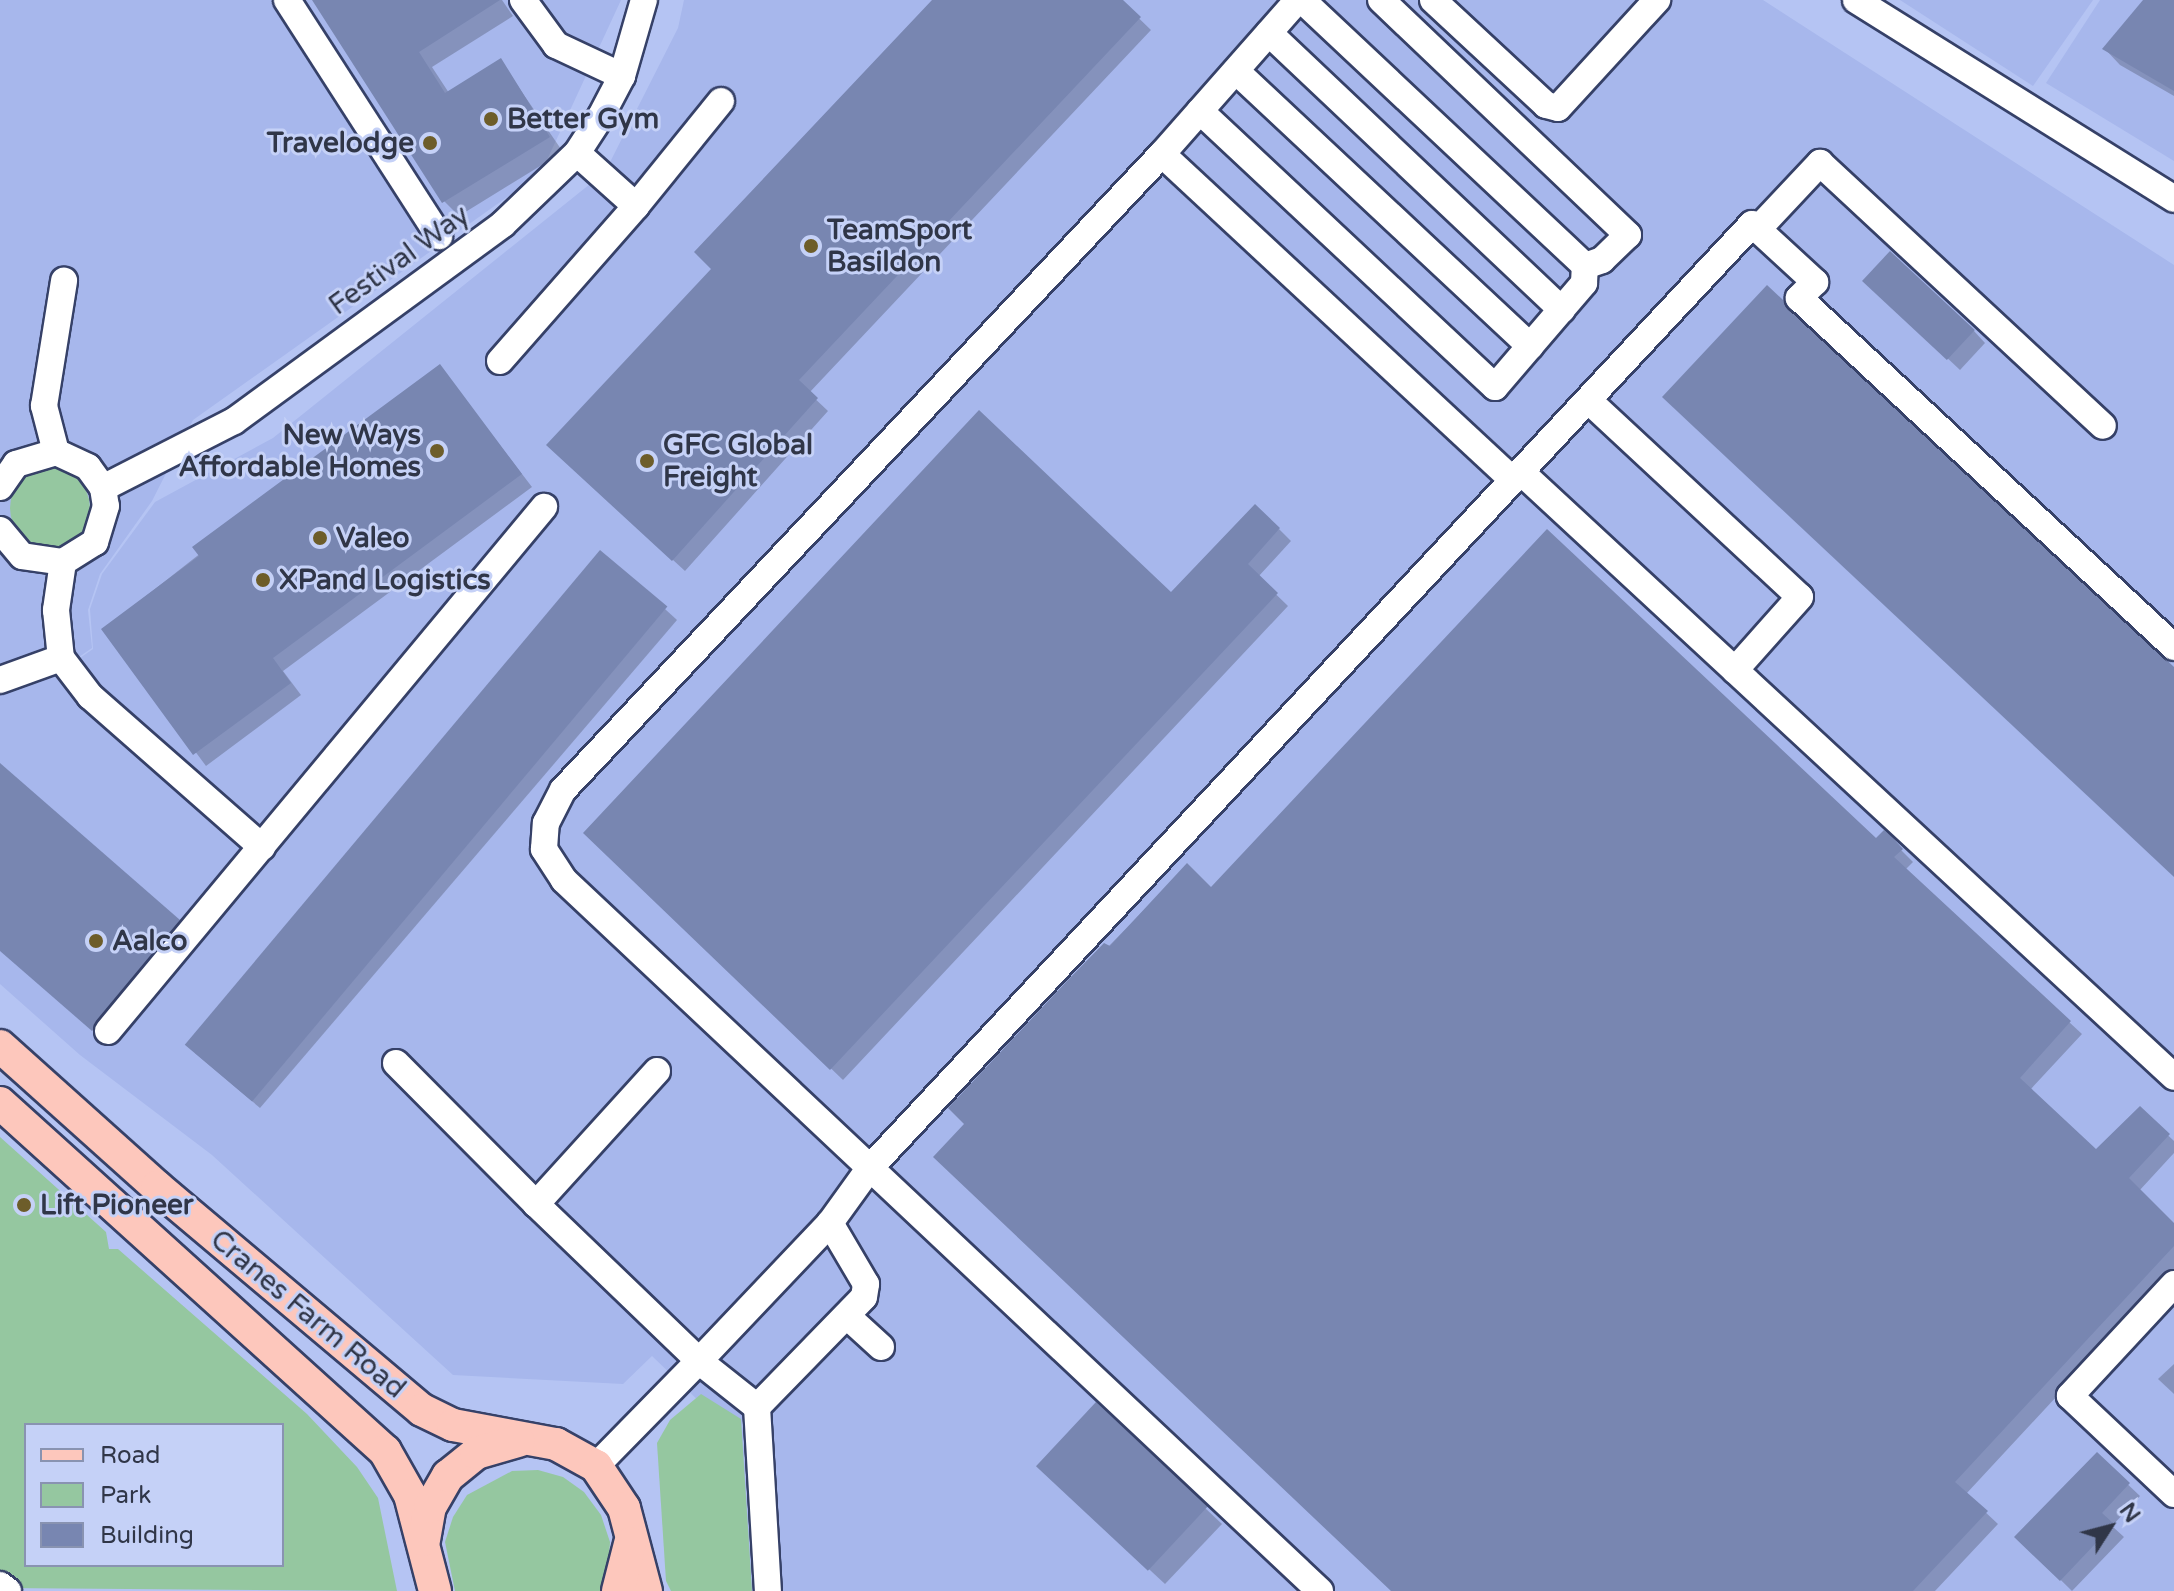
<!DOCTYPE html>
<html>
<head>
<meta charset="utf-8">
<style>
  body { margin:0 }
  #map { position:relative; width:2174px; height:1591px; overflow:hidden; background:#b5c4f3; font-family:"Varela Round",sans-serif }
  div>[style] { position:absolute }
  .built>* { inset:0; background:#a7b7ec }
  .green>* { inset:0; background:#95c7a0 }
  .round { border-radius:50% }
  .shadow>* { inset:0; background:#0003 }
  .building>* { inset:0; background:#7886b1; transform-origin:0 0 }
  .roads { filter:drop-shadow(2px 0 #364168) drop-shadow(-2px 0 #364168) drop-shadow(0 2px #364168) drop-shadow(0 -2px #364168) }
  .minor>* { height:26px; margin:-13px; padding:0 13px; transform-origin:13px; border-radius:13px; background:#fff }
  .major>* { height:32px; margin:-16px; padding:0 16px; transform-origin:16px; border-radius:16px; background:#fdc7bc }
  .dots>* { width:22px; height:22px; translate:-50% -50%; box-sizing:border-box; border:4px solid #c5d1f7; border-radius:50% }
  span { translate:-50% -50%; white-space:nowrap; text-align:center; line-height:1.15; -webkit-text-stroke:6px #c5d1f7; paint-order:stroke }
  .poi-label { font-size:28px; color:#303648; font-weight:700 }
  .left { translate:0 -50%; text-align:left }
  .right { translate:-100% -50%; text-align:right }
  .street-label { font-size:28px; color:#303648 }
  .legend { position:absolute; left:24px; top:1423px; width:260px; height:144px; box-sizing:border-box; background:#c5d1f7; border:2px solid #8993b1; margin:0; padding:10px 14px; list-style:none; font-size:24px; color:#303648 }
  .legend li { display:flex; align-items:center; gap:16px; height:40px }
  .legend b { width:40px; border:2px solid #8993b1 }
  .north { position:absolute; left:2070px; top:1487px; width:80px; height:80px; -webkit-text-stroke:6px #c5d1f7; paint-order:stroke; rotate:54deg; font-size:22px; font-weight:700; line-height:32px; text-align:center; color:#303648 }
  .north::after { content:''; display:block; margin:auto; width:28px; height:36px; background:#303648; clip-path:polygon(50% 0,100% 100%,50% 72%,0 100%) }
</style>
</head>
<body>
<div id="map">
  <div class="built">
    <div style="clip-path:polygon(0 0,621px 0,541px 173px,193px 420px,152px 501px,100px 574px,88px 610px,92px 648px,50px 677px,0 692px)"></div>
    <div style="clip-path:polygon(684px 0,1763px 0,2174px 265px,2174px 1591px,736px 1591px,734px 1435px,652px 1356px,623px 1384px,453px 1375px,212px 1155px,80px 1055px,0 984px,0 693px,51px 678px,93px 649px,90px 609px,102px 574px,155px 502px,273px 438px,605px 172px,678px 28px)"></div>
    <div style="clip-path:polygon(1900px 0,2093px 0,2033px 86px)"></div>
    <div style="clip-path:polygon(2100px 0,2174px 0,2174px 161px,2046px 83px)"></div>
  </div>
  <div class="green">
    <div class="round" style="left:10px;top:468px;width:80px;height:80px"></div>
    <div style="clip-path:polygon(evenodd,0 1137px,106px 1232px,109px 1249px,118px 1249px,307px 1414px,357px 1467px,378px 1498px,397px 1591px,0 1588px,0 1137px,26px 1425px,282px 1425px,282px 1565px,26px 1565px,26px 1425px)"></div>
    <div style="clip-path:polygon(701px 1394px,741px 1419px,752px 1591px,671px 1591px,666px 1581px,657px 1443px,670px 1420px)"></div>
    <div style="clip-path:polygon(538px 1470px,563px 1477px,584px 1492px,601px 1515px,610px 1542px,608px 1571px,600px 1591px,455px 1591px,445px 1542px,453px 1517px,467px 1495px,512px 1471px)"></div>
  </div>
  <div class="shadow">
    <div style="clip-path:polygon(314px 0,502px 0,513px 16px,432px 67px,449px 93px,500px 60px,563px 152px,459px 216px,444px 201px)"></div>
    <div style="clip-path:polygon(935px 0,1120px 0,1151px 30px,809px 393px,828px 411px,685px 571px,561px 457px)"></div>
    <div style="clip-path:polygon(2146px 0,2174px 0,2174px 96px,2120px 65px,2105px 49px)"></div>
    <div style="clip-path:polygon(1877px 292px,1974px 331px,1985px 343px,1960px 370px)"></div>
    <div style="clip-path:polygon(439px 366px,532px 487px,283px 671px,301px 695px,206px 766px,104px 629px)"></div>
    <div style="clip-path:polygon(1279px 529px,1291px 541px,1258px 577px,1288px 606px,843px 1080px,586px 833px,1171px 595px)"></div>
    <div style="clip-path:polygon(665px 609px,677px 620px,260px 1108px,195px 1053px)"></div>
    <div style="clip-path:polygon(0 766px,190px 933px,105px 1041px,0 950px)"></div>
    <div style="clip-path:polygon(1890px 839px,1913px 862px,1905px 870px,2082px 1034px,2030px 1090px,2096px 1152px,2140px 1109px,2174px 1141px,2174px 1153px,2139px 1191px,2174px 1225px,2174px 1270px,1966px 1494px,1998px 1524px,1935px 1591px,1395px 1591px,951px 1108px,1187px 866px,1211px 890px)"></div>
    <div style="clip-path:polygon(2174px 1364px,2174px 1394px,2158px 1379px)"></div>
    <div style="clip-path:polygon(1096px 1405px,1222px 1524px,1165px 1584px,1054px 1481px)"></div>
    <div style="clip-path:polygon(2097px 1455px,2140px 1496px,2112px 1526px,2124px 1537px,2072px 1591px,2017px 1537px)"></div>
  </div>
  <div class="building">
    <div style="clip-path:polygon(312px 0,500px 0,419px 52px,445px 93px,501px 58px,550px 137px,442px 203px)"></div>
    <div style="clip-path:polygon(932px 0,1123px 0,1141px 17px,799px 380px,818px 398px,672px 561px,546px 445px,711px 269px,694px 252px)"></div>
    <div style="clip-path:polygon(2143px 0,2174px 0,2174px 91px,2102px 49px)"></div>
    <div style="left:1890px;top:251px;width:116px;height:41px;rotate:43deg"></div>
    <div style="clip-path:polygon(1767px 285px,2174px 667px,2174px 877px,1662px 397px)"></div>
    <div style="clip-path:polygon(440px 364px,522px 474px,273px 658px,291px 683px,193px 755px,101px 629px,199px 556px,192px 547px)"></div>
    <div style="clip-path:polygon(979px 410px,1171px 592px,1255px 504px,1280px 528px,1248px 564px,1278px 593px,830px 1070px,583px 833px)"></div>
    <div style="clip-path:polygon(1547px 529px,1876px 838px,1884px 830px,1892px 837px,1903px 849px,1894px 857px,2071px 1021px,2020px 1078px,2096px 1149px,2140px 1106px,2170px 1134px,2129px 1178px,2174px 1223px,2174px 1246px,1955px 1482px,1988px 1511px,1913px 1591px,1391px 1591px,933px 1157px,964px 1124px,948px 1108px,1066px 982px,1104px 943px,1110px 946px,1187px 863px,1211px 887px)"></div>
    <div style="left:600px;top:550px;width:88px;height:646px;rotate:40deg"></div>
    <div style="clip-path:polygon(0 763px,180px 920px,92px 1031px,0 951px)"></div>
    <div style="left:1096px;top:1402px;width:153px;height:88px;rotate:43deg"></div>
    <div style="clip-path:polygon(2097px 1452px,2130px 1483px,2102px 1513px,2114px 1524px,2060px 1581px,2014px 1537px)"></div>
  </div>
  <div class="roads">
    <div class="minor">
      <div style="left:287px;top:0;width:281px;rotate:57.2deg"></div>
      <div style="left:523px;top:0;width:56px;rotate:53.7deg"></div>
      <div style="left:556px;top:45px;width:73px;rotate:25.2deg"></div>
      <div style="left:1302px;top:0;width:388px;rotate:43.2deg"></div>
      <div style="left:1433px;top:0;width:154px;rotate:42.9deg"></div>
      <div style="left:1546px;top:105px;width:12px;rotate:14deg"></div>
      <div style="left:1558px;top:108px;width:147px;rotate:-47.5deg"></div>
      <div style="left:1856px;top:0;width:375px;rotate:32deg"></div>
      <div style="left:1269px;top:33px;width:403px;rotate:43.4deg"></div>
      <div style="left:1236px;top:71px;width:403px;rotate:43.1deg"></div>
      <div style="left:1200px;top:111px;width:404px;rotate:43.1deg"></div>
      <div style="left:1495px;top:387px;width:137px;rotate:-49.4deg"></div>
      <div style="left:1584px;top:283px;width:17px;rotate:-87deg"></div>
      <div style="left:1585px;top:266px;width:18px;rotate:-19deg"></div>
      <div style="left:1602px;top:260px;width:36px;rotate:-44deg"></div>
      <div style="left:1628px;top:235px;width:341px;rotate:-136.4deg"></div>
      <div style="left:1162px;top:154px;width:205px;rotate:-48.6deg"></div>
      <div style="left:636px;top:206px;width:135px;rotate:-51deg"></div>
      <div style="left:1758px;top:229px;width:91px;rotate:-46.8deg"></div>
      <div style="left:1820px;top:163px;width:386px;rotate:42.9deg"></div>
      <div style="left:500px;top:361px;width:206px;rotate:-48.7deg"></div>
      <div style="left:636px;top:206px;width:79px;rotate:-138.1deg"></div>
      <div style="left:1588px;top:400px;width:289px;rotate:42.9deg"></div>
      <div style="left:1800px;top:597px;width:98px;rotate:131.7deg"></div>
      <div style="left:56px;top:452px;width:48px;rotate:-104.6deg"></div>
      <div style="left:44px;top:406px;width:127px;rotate:-80.9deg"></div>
      <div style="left:1521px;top:472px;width:890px;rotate:42.81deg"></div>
      <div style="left:0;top:487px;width:28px;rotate:-55deg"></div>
      <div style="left:16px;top:464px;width:42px;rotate:-16.7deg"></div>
      <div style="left:56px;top:452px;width:35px;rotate:25deg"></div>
      <div style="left:88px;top:467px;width:26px;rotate:54deg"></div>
      <div style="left:103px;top:488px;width:18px;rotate:81deg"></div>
      <div style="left:106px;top:506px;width:38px;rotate:107deg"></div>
      <div style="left:95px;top:542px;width:38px;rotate:148deg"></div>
      <div style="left:63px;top:562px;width:41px;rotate:-171.7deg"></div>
      <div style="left:22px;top:556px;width:34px;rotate:-130deg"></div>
      <div style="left:103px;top:488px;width:147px;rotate:-27.1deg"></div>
      <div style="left:234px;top:421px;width:333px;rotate:-36.2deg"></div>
      <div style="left:503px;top:224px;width:103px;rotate:-43.8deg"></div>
      <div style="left:577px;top:153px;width:44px;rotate:-57deg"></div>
      <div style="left:601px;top:116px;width:45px;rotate:-62.3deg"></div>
      <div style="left:622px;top:76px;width:79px;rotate:-73.9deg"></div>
      <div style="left:63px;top:562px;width:49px;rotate:98.3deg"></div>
      <div style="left:56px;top:610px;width:48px;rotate:84.1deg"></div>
      <div style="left:61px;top:658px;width:48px;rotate:52.7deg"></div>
      <div style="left:90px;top:696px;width:229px;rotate:41.3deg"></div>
      <div style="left:0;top:680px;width:65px;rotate:-19.8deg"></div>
      <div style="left:108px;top:1031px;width:682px;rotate:-50.24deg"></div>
      <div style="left:396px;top:1063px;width:199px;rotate:45.2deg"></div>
      <div style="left:657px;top:1071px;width:180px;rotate:132.3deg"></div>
      <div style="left:536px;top:1204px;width:226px;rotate:43.9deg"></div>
      <div style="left:699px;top:1361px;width:190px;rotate:-46.5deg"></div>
      <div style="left:830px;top:1223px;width:67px;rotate:-54.2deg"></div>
      <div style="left:869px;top:1169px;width:1293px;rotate:-46.94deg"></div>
      <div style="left:1752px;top:224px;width:86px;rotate:42.6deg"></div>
      <div style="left:1815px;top:282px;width:23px;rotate:135deg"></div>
      <div style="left:1799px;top:298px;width:512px;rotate:42.94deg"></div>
      <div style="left:2174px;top:1284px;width:153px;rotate:132.9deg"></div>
      <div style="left:2070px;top:1396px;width:143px;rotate:43.3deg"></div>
      <div style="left:847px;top:1316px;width:46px;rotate:42.4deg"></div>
      <div style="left:757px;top:1407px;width:153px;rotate:-45.8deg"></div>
      <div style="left:864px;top:1297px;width:13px;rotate:-81deg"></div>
      <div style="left:866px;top:1284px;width:71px;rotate:-120.5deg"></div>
      <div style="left:596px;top:1466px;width:147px;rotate:-45.6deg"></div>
      <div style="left:699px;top:1361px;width:74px;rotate:38.4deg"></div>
      <div style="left:757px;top:1407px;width:184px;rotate:86.6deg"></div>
      <div style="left:0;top:1585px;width:10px;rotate:37deg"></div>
      <div style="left:1320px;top:1591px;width:1038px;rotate:-136.76deg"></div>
      <div style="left:564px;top:880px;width:37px;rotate:-123deg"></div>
      <div style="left:544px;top:849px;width:26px;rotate:-86deg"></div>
      <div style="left:546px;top:823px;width:37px;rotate:-63deg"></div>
      <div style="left:563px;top:790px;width:874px;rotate:-46.72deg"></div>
      <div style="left:1162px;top:154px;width:479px;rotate:42.9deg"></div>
    </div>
    <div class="major">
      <div style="left:0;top:1046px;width:211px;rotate:41.9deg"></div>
      <div style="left:157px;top:1187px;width:346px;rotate:40.1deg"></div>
      <div style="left:422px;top:1410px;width:34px;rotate:26deg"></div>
      <div style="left:453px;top:1425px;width:105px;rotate:10.5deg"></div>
      <div style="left:556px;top:1444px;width:46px;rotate:28.8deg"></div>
      <div style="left:596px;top:1466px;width:50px;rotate:56.3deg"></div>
      <div style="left:624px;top:1508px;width:86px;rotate:75.2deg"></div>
      <div style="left:0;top:1103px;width:519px;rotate:42.11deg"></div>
      <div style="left:385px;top:1451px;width:51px;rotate:60.4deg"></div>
      <div style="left:410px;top:1495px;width:99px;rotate:75.4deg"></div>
      <div style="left:424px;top:1540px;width:34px;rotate:-80deg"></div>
      <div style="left:430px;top:1507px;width:36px;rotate:-60deg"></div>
      <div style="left:448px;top:1476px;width:36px;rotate:-39deg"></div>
      <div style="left:476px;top:1453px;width:44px;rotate:-15.9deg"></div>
      <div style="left:618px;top:1591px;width:49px;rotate:-75.7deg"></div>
    </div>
  </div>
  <div class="dots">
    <div style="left:491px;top:119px;background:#6d5d2a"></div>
    <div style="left:430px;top:143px;background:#6d5d2a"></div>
    <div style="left:811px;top:246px;background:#6d5d2a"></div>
    <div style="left:437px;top:451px;background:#6d5d2a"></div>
    <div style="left:647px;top:461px;background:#6d5d2a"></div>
    <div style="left:320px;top:538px;background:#6d5d2a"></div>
    <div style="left:263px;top:580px;background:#6d5d2a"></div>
    <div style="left:96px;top:941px;background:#6d5d2a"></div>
    <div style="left:24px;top:1205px;background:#6d5d2a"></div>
  </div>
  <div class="poi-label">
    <span class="left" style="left:507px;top:119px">Better Gym</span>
    <span class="right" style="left:414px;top:143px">Travelodge</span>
    <span class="left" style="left:827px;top:246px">TeamSport<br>Basildon</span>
    <span class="right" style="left:421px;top:451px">New Ways<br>Affordable Homes</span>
    <span class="left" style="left:663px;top:461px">GFC Global<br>Freight</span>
    <span class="left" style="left:336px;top:538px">Valeo</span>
    <span class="left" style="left:279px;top:580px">XPand Logistics</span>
    <span class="left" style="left:112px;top:941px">Aalco</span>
    <span class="left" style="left:40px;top:1205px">Lift Pioneer</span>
  </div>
  <div class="street-label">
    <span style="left:399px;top:260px;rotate:-36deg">Festival Way</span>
    <span style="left:308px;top:1314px;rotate:40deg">Cranes Farm Road</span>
  </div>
  <ul class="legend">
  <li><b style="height:10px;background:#fdc7bc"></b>Road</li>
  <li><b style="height:22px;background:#95c7a0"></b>Park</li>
  <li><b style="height:22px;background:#7886b1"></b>Building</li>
  </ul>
  <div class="north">N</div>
</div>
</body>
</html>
